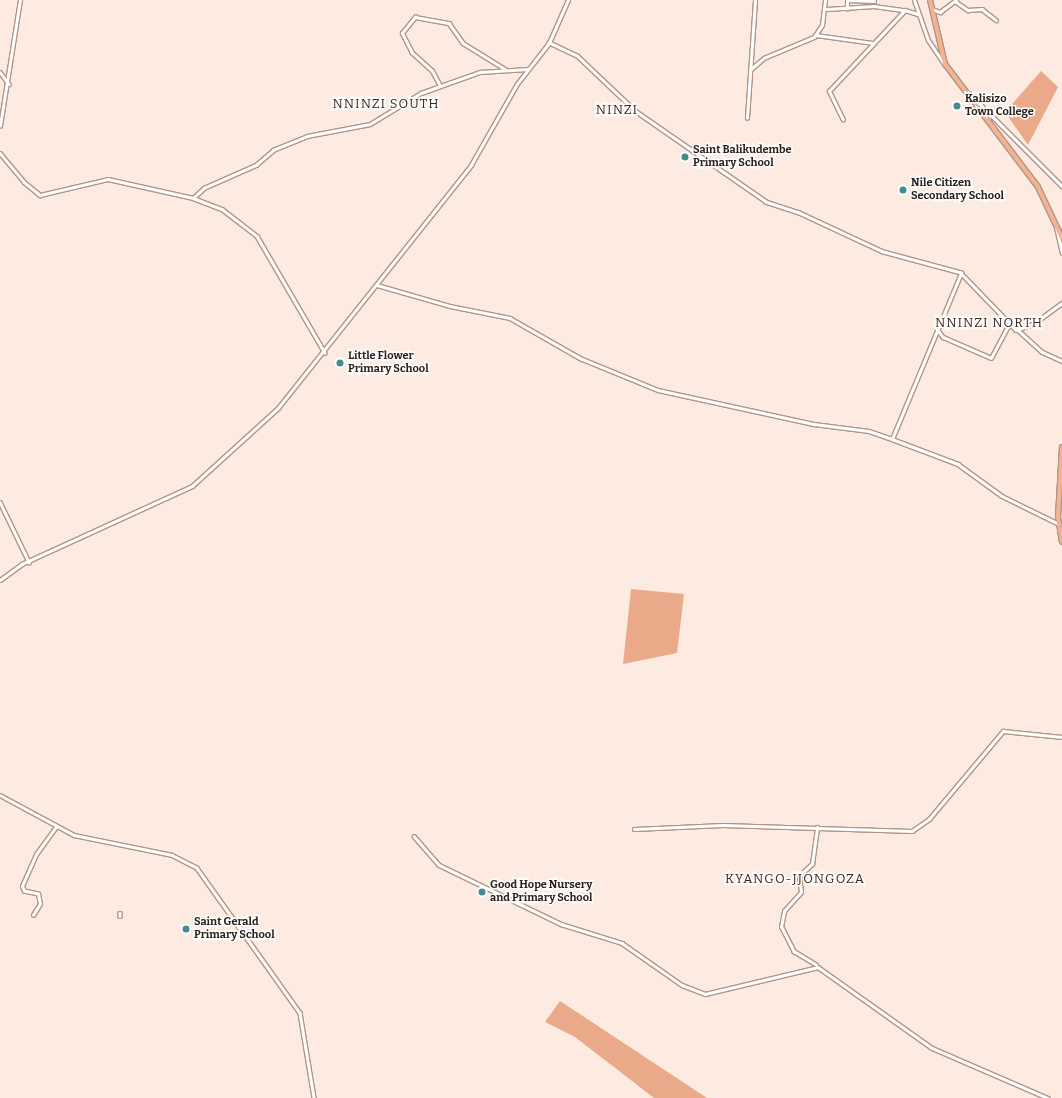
<!DOCTYPE html>
<html>
<head>
<meta charset="utf-8">
<style>
  body { margin:0 }
  #map { position:relative; width:1062px; height:1098px; overflow:hidden; background:#fdebe2; font-family:Bitter,serif }
  div>[style] { position:absolute }
  .green>* { inset:0; background:#eaaa8a }
  .roads { filter:drop-shadow(1px 0 #b19587) drop-shadow(-1px 0 #b19587) drop-shadow(0 1px #b19587) drop-shadow(0 -1px #b19587) }
  .minor>* { height:2.5px; margin:-1.25px; padding:0 1.25px; transform-origin:1.25px; border-radius:1.25px; background:#fff }
  .tertiary>* { height:3px; margin:-1.5px; padding:0 1.5px; transform-origin:1.5px; border-radius:1.5px; background:#fff }
  .trunk>* { height:4px; margin:-2px; padding:0 2px; transform-origin:2px; border-radius:2px; background:#f4b492 }
  .dots>* { width:11px; height:11px; translate:-50% -50%; box-sizing:border-box; border:2px solid #fff; border-radius:50% }
  span { translate:-50% -50%; white-space:nowrap; text-align:center; line-height:1.15; -webkit-text-stroke:3px #fff; paint-order:stroke }
  .poi-label { font-size:11px; color:#2b201b; font-weight:700 }
  .left { translate:0 -50%; text-align:left }
  .quarter-label { font-size:13px; color:#3f291d; letter-spacing:1px }
</style>
</head>
<body>
<div id="map">
  <div class="green">
    <div style="clip-path:polygon(1041px 71px,1058px 87px,1028px 145px,1005px 112px)"></div>
    <div style="clip-path:polygon(631px 589px,684px 594px,677px 653px,623px 664px)"></div>
    <div style="clip-path:polygon(560px 1001px,707px 1098px,654px 1098px,575px 1037px,545px 1022px)"></div>
  </div>
  <div class="roads">
    <div class="minor">
      <div style="left:955px;top:1px;width:16px;rotate:35deg"></div>
      <div style="left:968px;top:10px;width:14px;rotate:-4deg"></div>
      <div style="left:982px;top:9px;width:18px;rotate:38deg"></div>
      <div style="left:827px;top:9px;width:47px;rotate:-3.7deg"></div>
      <div style="left:874px;top:6px;width:30px;rotate:8deg"></div>
      <div style="left:847px;top:9px;width:9px;rotate:-90deg"></div>
      <div style="left:847px;top:0;width:27px;rotate:2deg"></div>
      <div style="left:932px;top:9px;width:9px;rotate:21deg"></div>
      <div style="left:940px;top:12px;width:20px;rotate:-37deg"></div>
      <div style="left:816px;top:35px;width:58px;rotate:8deg"></div>
      <div style="left:750px;top:70px;width:18px;rotate:-41deg"></div>
      <div style="left:764px;top:58px;width:54px;rotate:-22.8deg"></div>
      <div style="left:814px;top:37px;width:14px;rotate:-56deg"></div>
      <div style="left:822px;top:25px;width:25px;rotate:-83deg"></div>
      <div style="left:0;top:72px;width:15px;rotate:53deg"></div>
      <div style="left:440px;top:86px;width:17px;rotate:-118deg"></div>
      <div style="left:432px;top:71px;width:27px;rotate:-138deg"></div>
      <div style="left:412px;top:53px;width:22px;rotate:-117deg"></div>
      <div style="left:402px;top:33px;width:21px;rotate:-51deg"></div>
      <div style="left:415px;top:17px;width:35px;rotate:10deg"></div>
      <div style="left:449px;top:23px;width:24px;rotate:55deg"></div>
      <div style="left:463px;top:43px;width:49px;rotate:31.8deg"></div>
      <div style="left:969px;top:93px;width:132px;rotate:45deg"></div>
      <div style="left:747px;top:118px;width:118px;rotate:-86.1deg"></div>
      <div style="left:843px;top:120px;width:32px;rotate:-116deg"></div>
      <div style="left:829px;top:91px;width:111px;rotate:-46.8deg"></div>
      <div style="left:905px;top:10px;width:14px;rotate:17deg"></div>
      <div style="left:0;top:126px;width:128px;rotate:-81deg"></div>
      <div style="left:0;top:153px;width:38px;rotate:50deg"></div>
      <div style="left:24px;top:182px;width:21px;rotate:39deg"></div>
      <div style="left:40px;top:195px;width:70px;rotate:-13.2deg"></div>
      <div style="left:108px;top:179px;width:87px;rotate:12.6deg"></div>
      <div style="left:193px;top:198px;width:31px;rotate:21deg"></div>
      <div style="left:222px;top:209px;width:44px;rotate:37.6deg"></div>
      <div style="left:257px;top:236px;width:135px;rotate:59.8deg"></div>
      <div style="left:193px;top:198px;width:15px;rotate:-42deg"></div>
      <div style="left:204px;top:188px;width:57px;rotate:-23.9deg"></div>
      <div style="left:256px;top:165px;width:23px;rotate:-41deg"></div>
      <div style="left:273px;top:150px;width:37px;rotate:-22deg"></div>
      <div style="left:307px;top:136px;width:64px;rotate:-10.8deg"></div>
      <div style="left:370px;top:124px;width:60px;rotate:-31.3deg"></div>
      <div style="left:421px;top:93px;width:63px;rotate:-19.6deg"></div>
      <div style="left:480px;top:72px;width:48px;rotate:-3.6deg"></div>
      <div style="left:1056px;top:225px;width:28px;rotate:77deg"></div>
      <div style="left:961px;top:273px;width:79px;rotate:46deg"></div>
      <div style="left:1016px;top:330px;width:18px;rotate:-19deg"></div>
      <div style="left:1033px;top:324px;width:36px;rotate:-36deg"></div>
      <div style="left:377px;top:285px;width:76px;rotate:16deg"></div>
      <div style="left:450px;top:306px;width:61px;rotate:11.3deg"></div>
      <div style="left:510px;top:318px;width:83px;rotate:29.7deg"></div>
      <div style="left:582px;top:359px;width:82px;rotate:22.2deg"></div>
      <div style="left:658px;top:390px;width:160px;rotate:12.3deg"></div>
      <div style="left:814px;top:424px;width:55px;rotate:7.3deg"></div>
      <div style="left:869px;top:431px;width:24px;rotate:19deg"></div>
      <div style="left:892px;top:439px;width:180px;rotate:-67.4deg"></div>
      <div style="left:961px;top:273px;width:81px;rotate:-164.9deg"></div>
      <div style="left:883px;top:252px;width:93px;rotate:-155.1deg"></div>
      <div style="left:799px;top:213px;width:35px;rotate:-162deg"></div>
      <div style="left:766px;top:202px;width:158px;rotate:-145.3deg"></div>
      <div style="left:636px;top:112px;width:81px;rotate:-136.5deg"></div>
      <div style="left:577px;top:56px;width:31px;rotate:-155deg"></div>
      <div style="left:937px;top:329px;width:10px;rotate:53deg"></div>
      <div style="left:943px;top:337px;width:52px;rotate:23.6deg"></div>
      <div style="left:991px;top:358px;width:40px;rotate:-62deg"></div>
      <div style="left:1019px;top:331px;width:31px;rotate:42deg"></div>
      <div style="left:1042px;top:352px;width:22px;rotate:24deg"></div>
      <div style="left:892px;top:439px;width:71px;rotate:20.7deg"></div>
      <div style="left:958px;top:464px;width:54px;rotate:36deg"></div>
      <div style="left:1002px;top:496px;width:64px;rotate:26.2deg"></div>
      <div style="left:0;top:502px;width:67px;rotate:64.2deg"></div>
      <div style="left:0;top:580px;width:27px;rotate:-36deg"></div>
      <div style="left:22px;top:564px;width:187px;rotate:-24.6deg"></div>
      <div style="left:192px;top:486px;width:116px;rotate:-42.2deg"></div>
      <div style="left:278px;top:408px;width:310px;rotate:-51.5deg"></div>
      <div style="left:471px;top:165px;width:93px;rotate:-60.4deg"></div>
      <div style="left:517px;top:84px;width:52px;rotate:-52deg"></div>
      <div style="left:549px;top:43px;width:47px;rotate:-66.2deg"></div>
      <div style="left:0;top:795px;width:84px;rotate:28.4deg"></div>
      <div style="left:74px;top:835px;width:100px;rotate:11.5deg"></div>
      <div style="left:172px;top:855px;width:28px;rotate:27deg"></div>
      <div style="left:197px;top:868px;width:178px;rotate:54.6deg"></div>
      <div style="left:300px;top:1013px;width:86px;rotate:80.6deg"></div>
      <div style="left:634px;top:829px;width:89px;rotate:-2.6deg"></div>
      <div style="left:723px;top:825px;width:189px;rotate:1.8deg"></div>
      <div style="left:912px;top:831px;width:21px;rotate:-35deg"></div>
      <div style="left:929px;top:819px;width:115px;rotate:-49.9deg"></div>
      <div style="left:1003px;top:731px;width:59px;rotate:5.8deg"></div>
      <div style="left:414px;top:836px;width:38px;rotate:49deg"></div>
      <div style="left:439px;top:865px;width:136px;rotate:25.8deg"></div>
      <div style="left:561px;top:924px;width:64px;rotate:17.3deg"></div>
      <div style="left:622px;top:943px;width:73px;rotate:35deg"></div>
      <div style="left:682px;top:985px;width:25px;rotate:21deg"></div>
      <div style="left:705px;top:994px;width:116px;rotate:-13.4deg"></div>
      <div style="left:818px;top:967px;width:140px;rotate:35.4deg"></div>
      <div style="left:932px;top:1048px;width:126px;rotate:23.3deg"></div>
      <div style="left:120px;top:913px;width:3px;rotate:90deg"></div>
      <div style="left:33px;top:915px;width:13px;rotate:-58deg"></div>
      <div style="left:40px;top:904px;width:10px;rotate:-101deg"></div>
      <div style="left:38px;top:894px;width:14px;rotate:-168deg"></div>
      <div style="left:24px;top:891px;width:5px;rotate:-112deg"></div>
      <div style="left:22px;top:886px;width:36px;rotate:-66deg"></div>
      <div style="left:37px;top:853px;width:32px;rotate:-54deg"></div>
      <div style="left:816px;top:965px;width:26px;rotate:-149deg"></div>
      <div style="left:794px;top:952px;width:28px;rotate:-117deg"></div>
      <div style="left:781px;top:927px;width:16px;rotate:-79deg"></div>
      <div style="left:784px;top:911px;width:25px;rotate:-48deg"></div>
      <div style="left:801px;top:892px;width:16px;rotate:-97deg"></div>
      <div style="left:799px;top:876px;width:18px;rotate:-43deg"></div>
      <div style="left:812px;top:864px;width:37px;rotate:-82deg"></div>
    </div>
    <div class="tertiary">
      <div style="left:914px;top:0;width:42px;rotate:70.7deg"></div>
      <div style="left:928px;top:40px;width:29px;rotate:56deg"></div>
    </div>
    <div class="trunk">
      <div style="left:930px;top:0;width:66px;rotate:76.8deg"></div>
      <div style="left:945px;top:64px;width:154px;rotate:52.9deg"></div>
      <div style="left:1038px;top:187px;width:56px;rotate:64.8deg"></div>
      <div style="left:1062px;top:447px;width:70px;rotate:93.3deg"></div>
      <div style="left:1058px;top:517px;width:25px;rotate:81deg"></div>
    </div>
  </div>
  <div class="dots">
    <div style="left:957px;top:106px;background:#438b8d"></div>
    <div style="left:685px;top:157px;background:#438b8d"></div>
    <div style="left:903px;top:190px;background:#438b8d"></div>
    <div style="left:340px;top:363px;background:#438b8d"></div>
    <div style="left:482px;top:892px;background:#438b8d"></div>
    <div style="left:186px;top:929px;background:#438b8d"></div>
  </div>
  <div class="poi-label">
    <span class="left" style="left:965px;top:106px">Kalisizo<br>Town College</span>
    <span class="left" style="left:693px;top:157px">Saint Balikudembe<br>Primary School</span>
    <span class="left" style="left:911px;top:190px">Nile Citizen<br>Secondary School</span>
    <span class="left" style="left:348px;top:363px">Little Flower<br>Primary School</span>
    <span class="left" style="left:490px;top:892px">Good Hope Nursery<br>and Primary School</span>
    <span class="left" style="left:194px;top:929px">Saint Gerald<br>Primary School</span>
  </div>
  <div class="quarter-label">
    <span style="left:386px;top:104px">NNINZI SOUTH</span>
    <span style="left:617px;top:110px">NINZI</span>
    <span style="left:989px;top:323px">NNINZI NORTH</span>
    <span style="left:795px;top:879px">KYANGO-JJONGOZA</span>
  </div>
</div>
</body>
</html>
